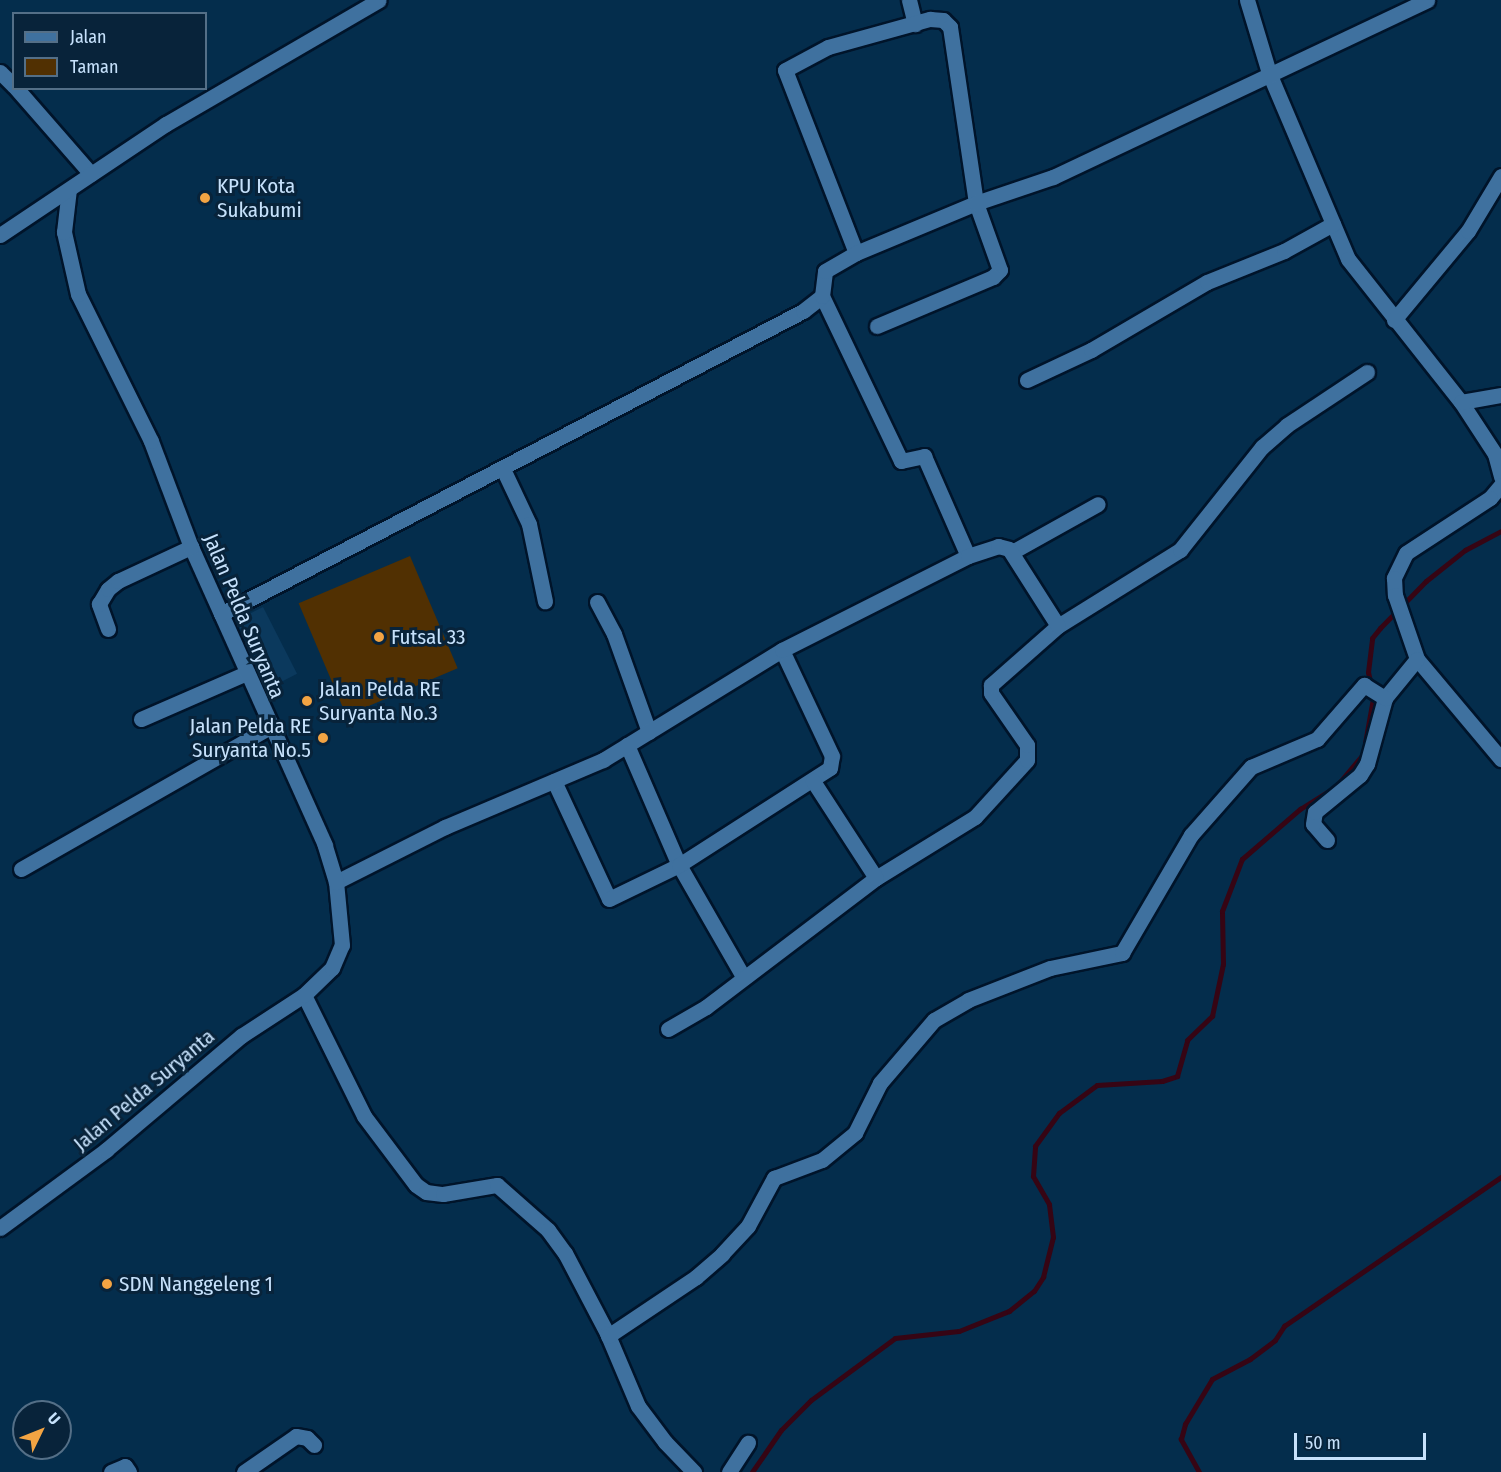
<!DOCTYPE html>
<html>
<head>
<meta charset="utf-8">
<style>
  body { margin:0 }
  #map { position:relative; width:1501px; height:1472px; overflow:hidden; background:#042d4c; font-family:"Fira Sans Condensed",sans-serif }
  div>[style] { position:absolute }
  .built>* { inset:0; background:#0b395d; transform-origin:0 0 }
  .green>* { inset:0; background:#513002; transform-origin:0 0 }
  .stream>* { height:5px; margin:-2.5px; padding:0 2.5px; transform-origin:2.5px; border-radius:2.5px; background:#360514 }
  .roads { filter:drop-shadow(2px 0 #00142a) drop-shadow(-2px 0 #00142a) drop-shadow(0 2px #00142a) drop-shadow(0 -2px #00142a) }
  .minor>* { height:15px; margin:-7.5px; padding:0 7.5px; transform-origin:7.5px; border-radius:7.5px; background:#3f719f }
  .tertiary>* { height:15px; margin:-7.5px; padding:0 7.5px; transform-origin:7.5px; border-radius:7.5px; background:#3f719f }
  .secondary>* { height:15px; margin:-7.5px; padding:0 7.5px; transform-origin:7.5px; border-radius:7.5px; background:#3f719f }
  .dots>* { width:16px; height:16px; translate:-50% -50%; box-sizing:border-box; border:3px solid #08233a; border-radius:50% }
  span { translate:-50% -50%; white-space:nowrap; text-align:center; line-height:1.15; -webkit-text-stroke:6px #08233a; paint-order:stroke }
  .poi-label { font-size:21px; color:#c6e1fb }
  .left { translate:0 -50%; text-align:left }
  .right { translate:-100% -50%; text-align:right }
  .street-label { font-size:21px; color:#c6e1fb }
  .legend { position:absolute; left:12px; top:12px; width:195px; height:78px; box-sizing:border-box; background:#08233a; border:2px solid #546f87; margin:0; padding:8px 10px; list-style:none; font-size:18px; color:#c6e1fb }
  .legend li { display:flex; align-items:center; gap:12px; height:30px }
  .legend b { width:30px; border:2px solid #546f87 }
  .north { position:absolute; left:12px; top:1400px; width:60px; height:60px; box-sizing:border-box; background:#08233a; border:2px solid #546f87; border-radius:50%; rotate:47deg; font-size:16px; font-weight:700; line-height:24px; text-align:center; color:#c6e1fb }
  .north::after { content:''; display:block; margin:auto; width:21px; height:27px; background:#f3a443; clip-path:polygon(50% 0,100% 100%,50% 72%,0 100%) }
  .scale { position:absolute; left:1294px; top:1433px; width:132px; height:27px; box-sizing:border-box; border:3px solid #c6e1fb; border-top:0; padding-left:8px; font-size:18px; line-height:21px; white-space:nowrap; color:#c6e1fb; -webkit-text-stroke:4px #08233a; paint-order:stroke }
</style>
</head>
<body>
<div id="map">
  <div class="built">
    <div style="left:263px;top:607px;width:75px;height:30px;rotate:63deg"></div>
  </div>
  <div class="green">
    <div style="left:410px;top:556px;width:122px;height:121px;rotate:67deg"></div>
  </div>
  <div class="stream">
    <div style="left:1371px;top:685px;width:13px;rotate:-103deg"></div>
    <div style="left:1368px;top:672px;width:34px;rotate:-83deg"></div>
    <div style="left:1372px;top:638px;width:13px;rotate:-51deg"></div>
    <div style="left:1380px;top:628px;width:66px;rotate:-45.6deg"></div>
    <div style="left:1426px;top:581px;width:50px;rotate:-38.5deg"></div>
    <div style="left:1465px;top:550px;width:41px;rotate:-27.8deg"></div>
    <div style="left:1365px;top:743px;width:51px;rotate:-79.8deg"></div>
    <div style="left:1338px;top:784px;width:38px;rotate:-50deg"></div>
    <div style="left:752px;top:1472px;width:51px;rotate:-55.4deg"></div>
    <div style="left:781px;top:1430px;width:42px;rotate:-45deg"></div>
    <div style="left:811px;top:1400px;width:104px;rotate:-36.4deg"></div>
    <div style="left:895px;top:1338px;width:64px;rotate:-6.2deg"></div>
    <div style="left:959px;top:1331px;width:54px;rotate:-21.8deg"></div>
    <div style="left:1009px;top:1311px;width:32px;rotate:-39deg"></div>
    <div style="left:1034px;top:1291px;width:17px;rotate:-57deg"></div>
    <div style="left:1043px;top:1277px;width:41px;rotate:-76deg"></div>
    <div style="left:1053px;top:1237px;width:33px;rotate:-97deg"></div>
    <div style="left:1049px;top:1204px;width:32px;rotate:-120deg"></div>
    <div style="left:1033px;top:1176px;width:30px;rotate:-86deg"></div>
    <div style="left:1035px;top:1146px;width:41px;rotate:-54deg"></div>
    <div style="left:1059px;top:1113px;width:47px;rotate:-36.4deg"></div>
    <div style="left:1097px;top:1085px;width:65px;rotate:-3.5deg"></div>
    <div style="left:1162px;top:1081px;width:16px;rotate:-18deg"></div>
    <div style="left:1177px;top:1076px;width:37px;rotate:-74deg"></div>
    <div style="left:1187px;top:1040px;width:35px;rotate:-44deg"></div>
    <div style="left:1212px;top:1016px;width:53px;rotate:-78.1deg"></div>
    <div style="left:1223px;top:964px;width:53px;rotate:-91.1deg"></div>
    <div style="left:1222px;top:911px;width:56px;rotate:-69deg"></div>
    <div style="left:1242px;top:859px;width:77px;rotate:-40.8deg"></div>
    <div style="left:1300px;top:809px;width:36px;rotate:-32deg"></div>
    <div style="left:1199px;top:1472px;width:38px;rotate:-119deg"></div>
    <div style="left:1181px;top:1439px;width:16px;rotate:-75deg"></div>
    <div style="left:1185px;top:1424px;width:52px;rotate:-59deg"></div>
    <div style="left:1212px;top:1379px;width:43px;rotate:-27.8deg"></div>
    <div style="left:1250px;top:1359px;width:31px;rotate:-37deg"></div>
    <div style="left:1275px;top:1340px;width:17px;rotate:-57deg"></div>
    <div style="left:1284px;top:1326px;width:263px;rotate:-34.5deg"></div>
  </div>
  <div class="roads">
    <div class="minor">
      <div style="left:909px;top:0;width:25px;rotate:76deg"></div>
      <div style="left:1247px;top:0;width:76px;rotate:73.2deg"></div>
      <div style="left:1269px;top:73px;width:202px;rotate:67deg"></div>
      <div style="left:1348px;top:259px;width:182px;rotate:51.7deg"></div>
      <div style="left:1461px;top:402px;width:62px;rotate:56.8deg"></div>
      <div style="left:1495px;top:454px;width:24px;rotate:75deg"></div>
      <div style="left:856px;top:253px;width:196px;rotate:-111.2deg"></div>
      <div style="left:785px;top:70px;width:49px;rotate:-28.1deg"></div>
      <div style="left:828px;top:47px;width:106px;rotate:-15.4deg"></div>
      <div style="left:930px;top:19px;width:13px;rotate:4deg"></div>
      <div style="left:943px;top:20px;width:10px;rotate:45deg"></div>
      <div style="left:950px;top:27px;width:178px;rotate:81.6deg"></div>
      <div style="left:976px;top:203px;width:71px;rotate:70.3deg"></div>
      <div style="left:1000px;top:270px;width:10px;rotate:135deg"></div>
      <div style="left:993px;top:277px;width:126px;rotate:157.1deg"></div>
      <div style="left:822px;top:296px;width:183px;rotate:64.4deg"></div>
      <div style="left:901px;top:461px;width:24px;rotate:-12deg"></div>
      <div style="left:924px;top:456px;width:109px;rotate:66.3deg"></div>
      <div style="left:1394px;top:320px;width:116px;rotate:-50.3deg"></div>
      <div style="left:1468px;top:231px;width:64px;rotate:-59deg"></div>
      <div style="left:1027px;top:380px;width:71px;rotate:-25.1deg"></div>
      <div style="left:1091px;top:350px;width:134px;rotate:-30.4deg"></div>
      <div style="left:1207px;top:282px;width:83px;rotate:-21.9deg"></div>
      <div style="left:1284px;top:251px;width:56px;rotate:-28.9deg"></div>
      <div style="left:1461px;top:402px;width:41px;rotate:-9.9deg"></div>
      <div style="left:503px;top:469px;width:61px;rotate:64.7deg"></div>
      <div style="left:529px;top:524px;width:79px;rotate:78.3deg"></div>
      <div style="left:1501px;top:485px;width:17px;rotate:130deg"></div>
      <div style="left:1490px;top:498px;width:100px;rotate:146.8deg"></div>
      <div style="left:1406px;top:553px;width:28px;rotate:116deg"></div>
      <div style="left:1394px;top:578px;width:17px;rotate:87deg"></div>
      <div style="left:1395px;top:595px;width:68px;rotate:71deg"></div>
      <div style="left:1417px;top:659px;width:131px;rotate:50deg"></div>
      <div style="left:1012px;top:552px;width:98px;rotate:-29.2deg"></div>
      <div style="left:597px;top:602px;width:36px;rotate:62deg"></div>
      <div style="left:614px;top:634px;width:104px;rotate:70.3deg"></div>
      <div style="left:221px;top:614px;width:656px;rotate:-27.5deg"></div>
      <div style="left:803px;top:311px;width:24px;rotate:-38deg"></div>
      <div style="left:822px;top:296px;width:25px;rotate:-83deg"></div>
      <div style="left:825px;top:271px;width:36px;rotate:-30deg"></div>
      <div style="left:856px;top:253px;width:130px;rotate:-22.6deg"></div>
      <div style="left:976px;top:203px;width:81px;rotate:-18.7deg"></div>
      <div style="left:1053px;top:177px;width:414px;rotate:-25.3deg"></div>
      <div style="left:108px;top:629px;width:27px;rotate:-110deg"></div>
      <div style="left:99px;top:604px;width:17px;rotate:-59deg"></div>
      <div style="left:108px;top:589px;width:13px;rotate:-39deg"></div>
      <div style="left:118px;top:581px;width:81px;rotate:-25deg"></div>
      <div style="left:141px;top:719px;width:116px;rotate:-23.5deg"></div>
      <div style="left:627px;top:745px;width:131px;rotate:66.6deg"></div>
      <div style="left:679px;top:865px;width:130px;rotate:60.1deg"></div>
      <div style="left:554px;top:781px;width:130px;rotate:65deg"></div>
      <div style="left:609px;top:899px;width:78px;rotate:-25.9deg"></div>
      <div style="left:679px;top:865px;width:179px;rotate:-32.7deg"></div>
      <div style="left:830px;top:768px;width:12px;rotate:-81deg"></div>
      <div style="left:832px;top:756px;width:117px;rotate:-115.3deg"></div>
      <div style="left:1327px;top:840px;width:21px;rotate:-131deg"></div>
      <div style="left:1313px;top:824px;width:12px;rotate:-81deg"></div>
      <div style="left:1315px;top:812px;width:58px;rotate:-39.4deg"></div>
      <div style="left:1360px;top:775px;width:13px;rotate:-58deg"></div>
      <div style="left:1367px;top:764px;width:68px;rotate:-74.7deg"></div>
      <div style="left:1385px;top:698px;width:50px;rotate:-50.6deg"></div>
      <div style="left:21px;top:869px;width:287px;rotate:-29.7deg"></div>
      <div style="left:876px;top:878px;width:116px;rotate:-31.6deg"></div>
      <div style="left:975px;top:817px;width:77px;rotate:-47.6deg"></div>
      <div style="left:1027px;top:760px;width:15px;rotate:-90deg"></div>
      <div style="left:1027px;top:745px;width:63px;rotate:-124.7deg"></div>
      <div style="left:991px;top:693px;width:8px;rotate:-90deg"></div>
      <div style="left:991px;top:685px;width:89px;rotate:-41.4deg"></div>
      <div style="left:1058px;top:626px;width:144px;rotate:-31.9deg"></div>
      <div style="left:1180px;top:550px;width:132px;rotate:-51.5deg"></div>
      <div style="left:1262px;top:447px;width:33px;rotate:-41deg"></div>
      <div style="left:1287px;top:425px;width:96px;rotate:-33.5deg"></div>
      <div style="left:336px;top:882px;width:122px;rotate:-26.8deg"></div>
      <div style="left:445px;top:827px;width:172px;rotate:-23deg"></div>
      <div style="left:603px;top:760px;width:210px;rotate:-31.6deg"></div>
      <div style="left:782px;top:650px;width:208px;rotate:-26.8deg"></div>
      <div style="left:968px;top:556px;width:32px;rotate:-18deg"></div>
      <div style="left:998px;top:546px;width:11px;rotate:15deg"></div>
      <div style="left:1009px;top:549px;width:91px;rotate:57.5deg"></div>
      <div style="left:304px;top:995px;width:135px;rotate:63.6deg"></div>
      <div style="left:364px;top:1116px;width:86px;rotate:53deg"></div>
      <div style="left:416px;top:1185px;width:12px;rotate:35deg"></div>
      <div style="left:426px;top:1192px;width:17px;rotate:7deg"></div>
      <div style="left:443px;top:1194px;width:55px;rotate:-9.5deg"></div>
      <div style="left:497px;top:1185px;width:68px;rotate:41.4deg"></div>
      <div style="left:548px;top:1230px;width:29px;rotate:54deg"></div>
      <div style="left:565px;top:1253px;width:90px;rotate:62.3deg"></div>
      <div style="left:607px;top:1333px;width:79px;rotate:67deg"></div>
      <div style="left:638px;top:1406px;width:45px;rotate:53.1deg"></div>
      <div style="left:665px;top:1442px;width:42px;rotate:46deg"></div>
      <div style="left:668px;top:1029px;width:44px;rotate:-30.1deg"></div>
      <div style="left:706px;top:1007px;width:213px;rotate:-37.2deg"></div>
      <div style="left:876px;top:878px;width:116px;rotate:-123deg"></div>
      <div style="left:0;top:1228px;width:132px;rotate:-36.3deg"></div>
      <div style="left:106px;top:1150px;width:177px;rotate:-40.2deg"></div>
      <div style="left:241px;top:1036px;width:75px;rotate:-33.1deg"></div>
      <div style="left:304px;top:995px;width:39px;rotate:-44deg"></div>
      <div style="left:332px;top:968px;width:25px;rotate:-67deg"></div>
      <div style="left:342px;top:945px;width:63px;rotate:-95.4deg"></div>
      <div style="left:336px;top:882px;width:39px;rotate:-107deg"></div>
      <div style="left:325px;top:845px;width:327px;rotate:-114.2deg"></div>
      <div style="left:191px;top:547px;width:113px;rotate:-110.7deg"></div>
      <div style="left:151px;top:441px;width:164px;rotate:-116.4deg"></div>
      <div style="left:78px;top:294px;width:64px;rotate:-102.7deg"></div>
      <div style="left:64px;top:232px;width:43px;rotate:-83.4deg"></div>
      <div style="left:608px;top:1336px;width:106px;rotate:-33.8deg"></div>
      <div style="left:696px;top:1277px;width:35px;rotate:-41deg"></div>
      <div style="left:722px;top:1254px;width:38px;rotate:-47deg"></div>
      <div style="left:748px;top:1226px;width:55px;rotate:-61.6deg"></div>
      <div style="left:774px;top:1178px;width:51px;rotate:-20.6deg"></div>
      <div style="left:822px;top:1160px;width:43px;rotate:-39.3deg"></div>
      <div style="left:855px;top:1133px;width:56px;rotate:-63.4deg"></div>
      <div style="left:880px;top:1083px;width:83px;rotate:-49.4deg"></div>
      <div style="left:934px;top:1020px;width:39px;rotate:-30deg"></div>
      <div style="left:968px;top:1000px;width:88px;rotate:-21.3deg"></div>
      <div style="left:1050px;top:968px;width:74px;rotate:-11.8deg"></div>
      <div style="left:1122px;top:953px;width:137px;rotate:-59.7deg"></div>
      <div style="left:1191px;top:835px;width:91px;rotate:-48.6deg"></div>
      <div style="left:1251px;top:767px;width:72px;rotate:-23deg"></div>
      <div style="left:1317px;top:739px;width:72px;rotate:-49deg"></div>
      <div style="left:1364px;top:685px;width:25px;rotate:32deg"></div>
      <div style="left:111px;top:1472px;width:15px;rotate:-23deg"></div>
      <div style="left:125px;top:1466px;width:7px;rotate:56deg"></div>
      <div style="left:244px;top:1472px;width:63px;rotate:-34.7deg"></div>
      <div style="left:296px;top:1436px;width:11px;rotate:10deg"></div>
      <div style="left:307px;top:1438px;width:10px;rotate:45deg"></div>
      <div style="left:729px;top:1472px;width:35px;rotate:-57deg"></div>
    </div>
    <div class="tertiary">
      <div style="left:0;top:72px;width:20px;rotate:45deg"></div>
      <div style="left:16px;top:88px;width:114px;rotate:48.9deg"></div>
    </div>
    <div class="secondary">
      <div style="left:0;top:235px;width:200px;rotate:-33.8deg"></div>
      <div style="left:166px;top:124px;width:246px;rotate:-30.2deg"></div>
    </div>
  </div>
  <div class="dots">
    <div style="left:205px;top:198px;background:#f3a443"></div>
    <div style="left:379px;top:637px;background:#f3a443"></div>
    <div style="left:307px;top:701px;background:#f3a443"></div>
    <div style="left:323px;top:738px;background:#f3a443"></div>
    <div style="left:107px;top:1284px;background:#f3a443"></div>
  </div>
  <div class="poi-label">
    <span class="left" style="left:217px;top:198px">KPU Kota<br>Sukabumi</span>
    <span class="left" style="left:391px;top:637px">Futsal 33</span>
    <span class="left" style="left:319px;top:701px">Jalan Pelda RE<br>Suryanta No.3</span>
    <span class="right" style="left:311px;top:738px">Jalan Pelda RE<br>Suryanta No.5</span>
    <span class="left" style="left:119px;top:1284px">SDN Nanggeleng 1</span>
  </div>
  <div class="street-label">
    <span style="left:244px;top:616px;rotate:67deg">Jalan Pelda Suryanta</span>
    <span style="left:144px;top:1090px;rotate:-40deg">Jalan Pelda Suryanta</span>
  </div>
  <ul class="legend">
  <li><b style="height:8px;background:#3f719f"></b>Jalan</li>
  <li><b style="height:16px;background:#513002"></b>Taman</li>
  </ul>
  <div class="north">U</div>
  <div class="scale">50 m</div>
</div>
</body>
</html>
